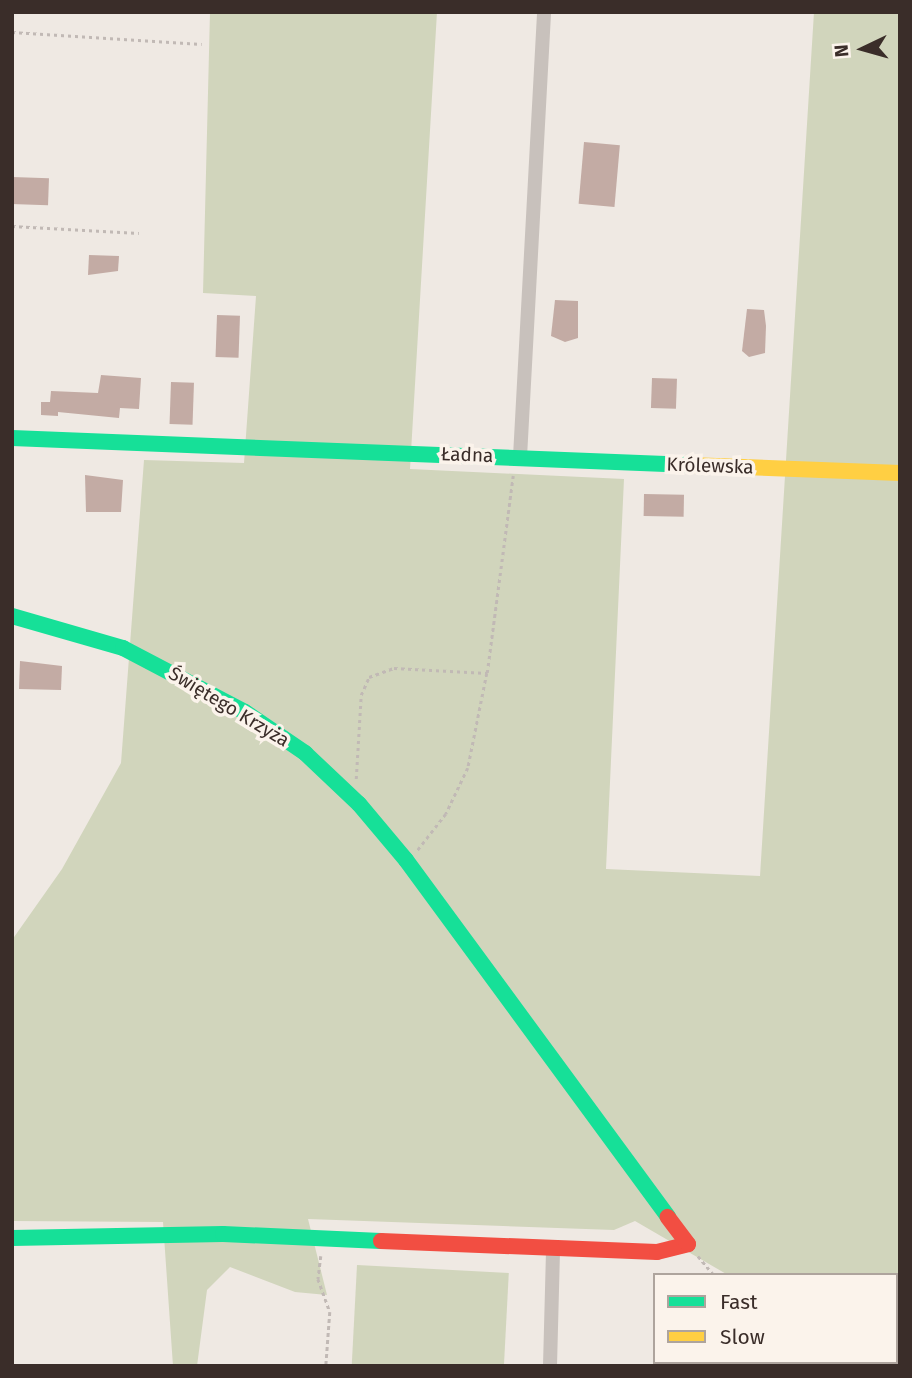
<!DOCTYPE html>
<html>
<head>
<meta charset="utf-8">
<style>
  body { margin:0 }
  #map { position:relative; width:912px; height:1378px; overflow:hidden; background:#efe9e3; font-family:"Fira Sans",sans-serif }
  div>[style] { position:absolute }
  .green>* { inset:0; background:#d1d5bc; transform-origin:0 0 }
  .building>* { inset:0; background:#c3aba4; transform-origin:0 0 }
  .path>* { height:2.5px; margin-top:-1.25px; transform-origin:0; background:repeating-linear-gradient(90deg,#c1b9b5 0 3.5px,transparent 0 7px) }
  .street>* { height:14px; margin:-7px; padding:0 7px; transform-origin:7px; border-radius:7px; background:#c8c1bc }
  .fast>* { height:16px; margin:-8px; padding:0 8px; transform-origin:8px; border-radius:8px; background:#16e098 }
  .slow>* { height:16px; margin:-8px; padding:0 8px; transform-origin:8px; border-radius:8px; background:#ffcf43 }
  .jam>* { height:16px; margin:-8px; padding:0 8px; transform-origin:8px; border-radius:8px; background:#f24e42 }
  span { translate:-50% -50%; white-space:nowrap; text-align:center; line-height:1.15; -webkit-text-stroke:7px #fbf3eb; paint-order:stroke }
  .street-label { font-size:19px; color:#3a2d29 }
  .frame { position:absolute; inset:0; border:14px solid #3a2d29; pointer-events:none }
  .legend { position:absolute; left:653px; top:1273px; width:245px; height:91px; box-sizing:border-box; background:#fbf3eb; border:2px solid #aea49d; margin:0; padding:9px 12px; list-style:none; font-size:21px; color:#3a2d29 }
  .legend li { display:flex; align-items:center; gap:14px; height:35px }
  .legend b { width:35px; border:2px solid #aea49d }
  .north { position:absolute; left:828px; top:14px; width:70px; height:70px; -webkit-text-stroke:5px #fbf3eb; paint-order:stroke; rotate:265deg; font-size:19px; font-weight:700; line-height:28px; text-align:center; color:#3a2d29 }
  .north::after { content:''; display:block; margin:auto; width:24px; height:32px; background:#3a2d29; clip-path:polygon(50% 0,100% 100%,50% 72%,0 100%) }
</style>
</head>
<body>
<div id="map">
  <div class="green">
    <div style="clip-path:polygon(210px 12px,437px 12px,410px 469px,624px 479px,606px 869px,760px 876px,814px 12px,900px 12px,900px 1366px,692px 1366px,896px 1362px,896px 1275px,728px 1275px,635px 1221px,614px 1230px,308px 1219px,327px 1295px,295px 1292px,230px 1267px,207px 1290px,197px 1366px,173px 1366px,163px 1222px,12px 1221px,12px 940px,62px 869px,121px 763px,144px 460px,244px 463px,256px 296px,203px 293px)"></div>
    <div style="left:357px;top:1265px;width:152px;height:101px;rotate:3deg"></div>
  </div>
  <div class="building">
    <div style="left:584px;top:142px;width:36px;height:62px;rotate:5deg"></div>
    <div style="left:12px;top:177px;width:37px;height:27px;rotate:2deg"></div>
    <div style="clip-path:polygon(89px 255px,119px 256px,118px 271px,88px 275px)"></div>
    <div style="clip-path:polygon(555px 300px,578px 301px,578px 338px,565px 342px,551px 336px)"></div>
    <div style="clip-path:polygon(747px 309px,764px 310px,766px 326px,765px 353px,749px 357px,742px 351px)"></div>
    <div style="left:217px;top:315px;width:23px;height:42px;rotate:2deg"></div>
    <div style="clip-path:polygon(101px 375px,141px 378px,139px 409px,120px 408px,119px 418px,58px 412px,58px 416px,41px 415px,41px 402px,50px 402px,51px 391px,98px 393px)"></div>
    <div style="left:652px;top:378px;width:25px;height:30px;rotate:2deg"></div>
    <div style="left:171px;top:382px;width:23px;height:42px;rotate:2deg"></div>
    <div style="clip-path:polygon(85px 475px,123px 480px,121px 512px,86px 512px)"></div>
    <div style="left:644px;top:494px;width:40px;height:22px;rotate:1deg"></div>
    <div style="clip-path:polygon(20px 661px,62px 666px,61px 690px,19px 689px)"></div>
  </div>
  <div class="path">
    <div style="left:12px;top:32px;width:190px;rotate:3.6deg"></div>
    <div style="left:12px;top:226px;width:127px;rotate:3.2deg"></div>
    <div style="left:487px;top:673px;width:199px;rotate:-82.5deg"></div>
    <div style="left:356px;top:779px;width:84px;rotate:-86.6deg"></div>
    <div style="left:361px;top:695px;width:20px;rotate:-66deg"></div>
    <div style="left:369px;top:677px;width:27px;rotate:-20deg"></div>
    <div style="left:394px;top:668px;width:93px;rotate:3.1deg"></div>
    <div style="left:487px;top:673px;width:97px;rotate:101.3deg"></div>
    <div style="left:468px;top:768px;width:51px;rotate:115.6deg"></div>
    <div style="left:446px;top:814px;width:46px;rotate:127.9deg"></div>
    <div style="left:321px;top:1256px;width:23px;rotate:97deg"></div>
    <div style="left:318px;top:1279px;width:35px;rotate:70deg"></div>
    <div style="left:330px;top:1312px;width:54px;rotate:94.2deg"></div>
    <div style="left:698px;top:1256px;width:25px;rotate:50deg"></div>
    <div style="left:783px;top:1362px;width:4px;rotate:63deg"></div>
    <div style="left:788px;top:1362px;width:6px;rotate:39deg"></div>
  </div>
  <div class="street">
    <div style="left:520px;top:457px;width:446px;rotate:-86.9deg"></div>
    <div style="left:550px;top:1366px;width:116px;rotate:-88.5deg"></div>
  </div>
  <div class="fast">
    <div style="left:12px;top:438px;width:679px;rotate:2.28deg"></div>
    <div style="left:12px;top:616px;width:116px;rotate:16.1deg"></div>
    <div style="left:123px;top:648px;width:138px;rotate:27.7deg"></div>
    <div style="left:245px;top:712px;width:73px;rotate:34.3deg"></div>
    <div style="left:305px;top:753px;width:74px;rotate:43.4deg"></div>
    <div style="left:359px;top:804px;width:73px;rotate:50deg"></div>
    <div style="left:406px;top:860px;width:443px;rotate:53.7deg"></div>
    <div style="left:12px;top:1238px;width:211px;rotate:-1.1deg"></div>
    <div style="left:223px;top:1234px;width:158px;rotate:2.5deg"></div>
  </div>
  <div class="slow">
    <div style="left:690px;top:465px;width:210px;rotate:2.2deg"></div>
  </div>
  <div class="jam">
    <div style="left:381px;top:1241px;width:276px;rotate:2.3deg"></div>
    <div style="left:657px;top:1252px;width:32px;rotate:-14deg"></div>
    <div style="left:688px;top:1244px;width:34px;rotate:-127deg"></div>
  </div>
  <div class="street-label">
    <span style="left:467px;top:455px;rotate:2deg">Ładna</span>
    <span style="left:710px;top:466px;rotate:2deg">Królewska</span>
    <span style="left:229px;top:707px;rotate:31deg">Świętego Krzyża</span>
  </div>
  <div class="frame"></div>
  <ul class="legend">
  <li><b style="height:9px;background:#16e098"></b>Fast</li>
  <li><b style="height:9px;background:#ffcf43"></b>Slow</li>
  </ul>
  <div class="north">N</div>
</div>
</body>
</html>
